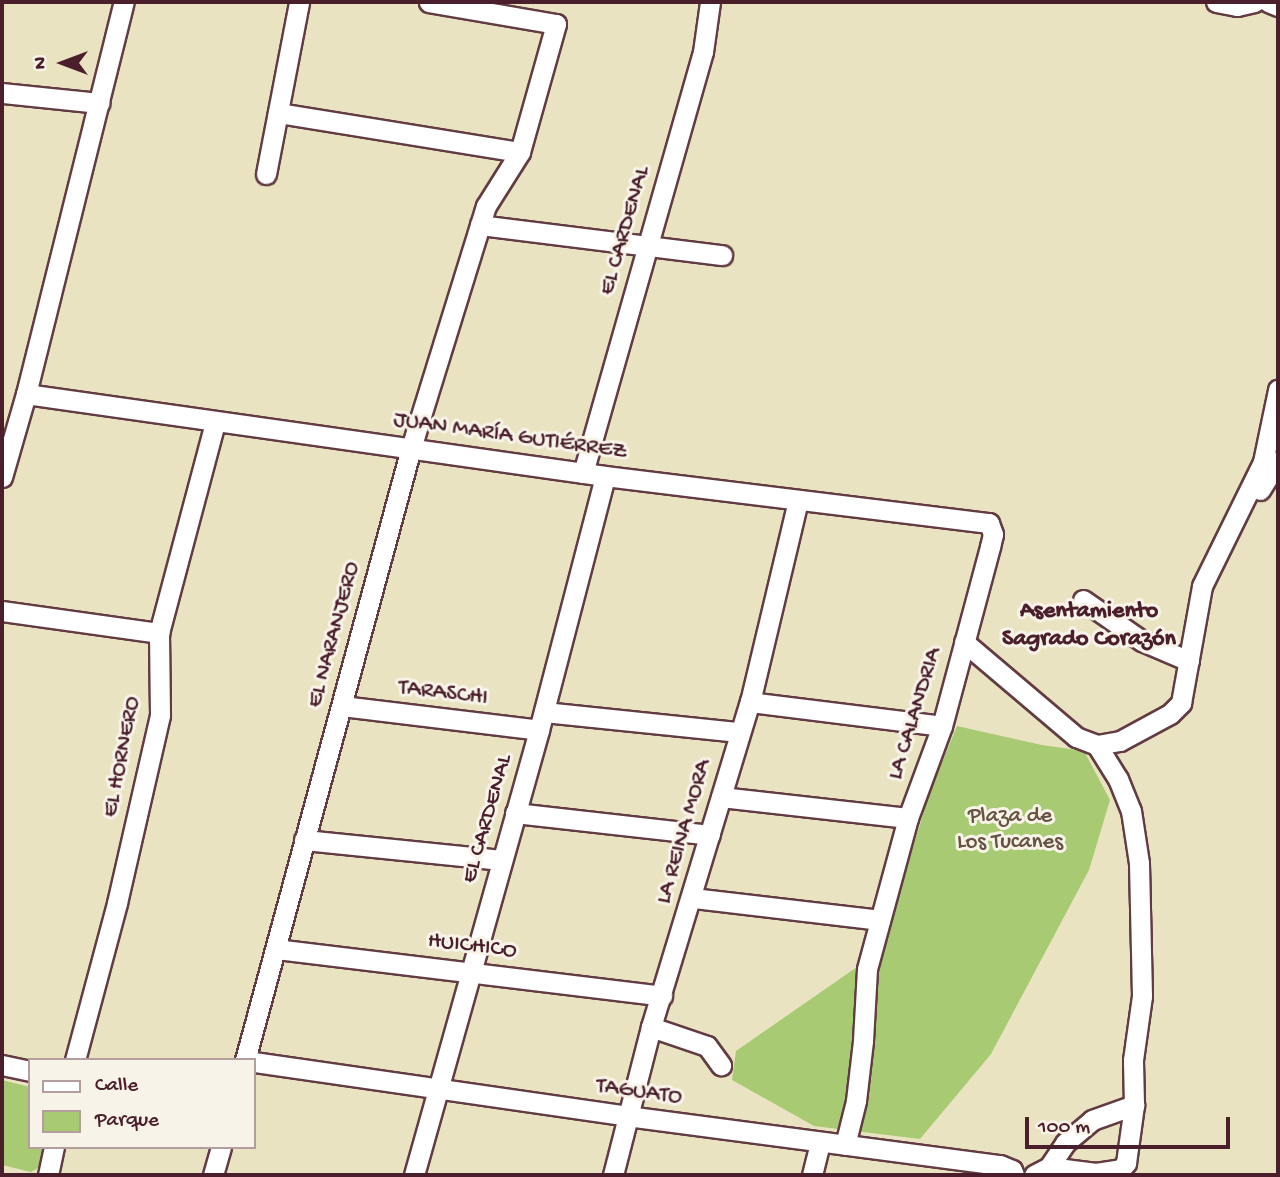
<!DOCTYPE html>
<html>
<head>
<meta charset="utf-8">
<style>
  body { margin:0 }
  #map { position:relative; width:1280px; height:1177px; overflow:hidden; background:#eae3c2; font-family:"Gochi Hand",sans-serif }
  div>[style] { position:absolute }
  .green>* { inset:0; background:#a7ca73 }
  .roads { filter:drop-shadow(2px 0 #623c42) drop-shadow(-2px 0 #623c42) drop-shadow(0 2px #623c42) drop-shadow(0 -2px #623c42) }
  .minor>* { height:19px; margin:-9.5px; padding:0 9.5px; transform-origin:9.5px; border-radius:9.5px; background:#fff }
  span { translate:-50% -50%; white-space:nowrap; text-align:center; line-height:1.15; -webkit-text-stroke:6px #f7f3e8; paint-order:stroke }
  .street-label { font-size:23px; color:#4a1f2b }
  .park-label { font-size:23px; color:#665241 }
  .neighbourhood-label { font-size:24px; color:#4a1f2b; font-weight:700 }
  .frame { position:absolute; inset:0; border:4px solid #4a1f2b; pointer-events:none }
  .legend { position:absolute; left:28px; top:1058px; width:228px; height:91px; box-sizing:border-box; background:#f7f3e8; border:2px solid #b29e9c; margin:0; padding:9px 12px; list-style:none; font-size:21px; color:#4a1f2b }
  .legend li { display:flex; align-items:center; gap:14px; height:35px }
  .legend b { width:35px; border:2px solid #b29e9c }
  .north { position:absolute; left:28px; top:28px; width:70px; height:70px; -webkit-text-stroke:5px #f7f3e8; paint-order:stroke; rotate:270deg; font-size:19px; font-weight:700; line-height:28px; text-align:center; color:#4a1f2b }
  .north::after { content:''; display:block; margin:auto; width:24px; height:32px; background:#4a1f2b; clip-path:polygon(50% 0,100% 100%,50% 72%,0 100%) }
  .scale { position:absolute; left:1025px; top:1117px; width:205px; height:32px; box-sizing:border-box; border:4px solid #4a1f2b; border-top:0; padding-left:9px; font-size:21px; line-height:24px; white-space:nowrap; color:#4a1f2b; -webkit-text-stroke:5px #f7f3e8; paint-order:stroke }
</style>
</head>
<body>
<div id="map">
  <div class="green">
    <div style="clip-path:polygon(957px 726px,1042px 745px,1084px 751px,1110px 800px,1089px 870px,991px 1054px,920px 1139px,814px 1126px,732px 1080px,736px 1051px,857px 967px,888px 927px,931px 789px)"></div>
    <div style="clip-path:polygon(2px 1080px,30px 1087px,30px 1147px,43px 1147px,38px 1168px,31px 1172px,2px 1165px)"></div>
  </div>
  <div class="roads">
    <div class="minor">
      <div style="left:1216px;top:2px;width:21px;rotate:11deg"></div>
      <div style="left:1237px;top:6px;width:18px;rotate:-13deg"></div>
      <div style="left:1268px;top:2px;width:11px;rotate:22deg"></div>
      <div style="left:2px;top:93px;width:98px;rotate:5.9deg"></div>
      <div style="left:278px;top:113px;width:245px;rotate:9.2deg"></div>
      <div style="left:266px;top:174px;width:175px;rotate:-79.1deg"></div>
      <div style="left:480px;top:225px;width:244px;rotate:7.1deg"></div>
      <div style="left:26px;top:394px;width:585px;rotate:8.06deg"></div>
      <div style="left:605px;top:476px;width:387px;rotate:7deg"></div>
      <div style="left:989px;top:523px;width:12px;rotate:70deg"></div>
      <div style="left:993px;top:534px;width:13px;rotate:103deg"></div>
      <div style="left:990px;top:547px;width:185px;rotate:105deg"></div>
      <div style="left:942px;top:726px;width:98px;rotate:110.3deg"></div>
      <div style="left:908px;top:818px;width:156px;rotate:105.2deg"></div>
      <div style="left:867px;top:969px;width:72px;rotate:93.2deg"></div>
      <div style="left:863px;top:1041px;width:60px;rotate:96.7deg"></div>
      <div style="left:856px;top:1101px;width:45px;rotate:104deg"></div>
      <div style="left:583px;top:473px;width:438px;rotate:-74.1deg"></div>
      <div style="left:703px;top:52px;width:50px;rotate:-82deg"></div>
      <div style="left:2px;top:477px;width:86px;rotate:-73.9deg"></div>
      <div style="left:26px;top:394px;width:404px;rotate:-76deg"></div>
      <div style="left:1260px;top:490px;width:34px;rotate:-58deg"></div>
      <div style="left:1083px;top:600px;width:72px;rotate:34.8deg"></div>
      <div style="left:1142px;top:641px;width:51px;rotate:23.1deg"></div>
      <div style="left:2px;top:611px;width:159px;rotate:8deg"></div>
      <div style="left:964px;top:642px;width:147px;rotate:40.3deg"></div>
      <div style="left:1076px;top:737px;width:22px;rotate:21deg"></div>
      <div style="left:1097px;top:745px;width:23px;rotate:-10deg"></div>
      <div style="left:1120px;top:741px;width:57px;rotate:-28.4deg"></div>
      <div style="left:1170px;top:714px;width:16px;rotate:-45deg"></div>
      <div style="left:1181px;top:703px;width:119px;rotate:-79.8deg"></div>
      <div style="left:1202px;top:586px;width:138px;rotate:-63.8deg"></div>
      <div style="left:1263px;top:462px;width:74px;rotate:-78.2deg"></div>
      <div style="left:750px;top:702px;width:193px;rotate:7.1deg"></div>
      <div style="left:342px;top:706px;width:198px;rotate:6.9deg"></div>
      <div style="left:544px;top:712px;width:196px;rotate:5.9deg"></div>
      <div style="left:721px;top:797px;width:188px;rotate:6.4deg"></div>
      <div style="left:515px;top:813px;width:196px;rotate:6.4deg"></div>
      <div style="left:304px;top:840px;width:199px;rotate:5.8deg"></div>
      <div style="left:693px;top:898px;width:188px;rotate:6.7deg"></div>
      <div style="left:276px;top:949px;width:389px;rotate:6.9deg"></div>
      <div style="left:651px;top:1027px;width:59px;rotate:18.7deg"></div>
      <div style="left:707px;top:1046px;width:24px;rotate:54deg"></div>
      <div style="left:75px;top:1060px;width:163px;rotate:-75deg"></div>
      <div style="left:117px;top:903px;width:193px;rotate:-77.1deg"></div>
      <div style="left:160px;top:715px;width:82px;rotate:-90.7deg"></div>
      <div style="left:159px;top:633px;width:217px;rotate:-75.1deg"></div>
      <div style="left:245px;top:1060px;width:634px;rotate:-74.82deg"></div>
      <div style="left:411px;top:448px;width:253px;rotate:-72.8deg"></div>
      <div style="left:486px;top:206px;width:64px;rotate:-57.8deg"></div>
      <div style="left:520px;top:152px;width:133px;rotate:-74.3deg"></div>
      <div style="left:556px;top:24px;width:129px;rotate:-170.2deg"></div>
      <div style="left:254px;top:1062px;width:377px;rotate:8.2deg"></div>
      <div style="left:627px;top:1116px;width:376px;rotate:7.5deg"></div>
      <div style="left:1000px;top:1165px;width:13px;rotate:23deg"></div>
      <div style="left:1012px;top:1170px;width:5px;rotate:68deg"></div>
      <div style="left:2px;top:1065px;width:29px;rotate:12deg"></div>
      <div style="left:1049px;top:1167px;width:29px;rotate:-56deg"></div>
      <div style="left:1065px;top:1143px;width:35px;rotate:-40deg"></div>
      <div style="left:1092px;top:1120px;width:45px;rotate:-19.7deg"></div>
      <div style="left:48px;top:1175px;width:29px;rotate:-78deg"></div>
      <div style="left:213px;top:1175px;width:29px;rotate:-74deg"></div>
      <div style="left:414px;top:1175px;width:462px;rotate:-74.3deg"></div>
      <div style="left:539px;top:730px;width:262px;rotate:-75.4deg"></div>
      <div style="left:613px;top:1175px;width:153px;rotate:-75.6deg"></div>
      <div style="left:651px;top:1027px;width:340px;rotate:-73.1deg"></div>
      <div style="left:750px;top:702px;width:207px;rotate:-76.6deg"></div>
      <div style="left:812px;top:1175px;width:34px;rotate:-76deg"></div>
      <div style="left:1034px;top:1175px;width:17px;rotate:-28deg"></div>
      <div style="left:1049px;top:1167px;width:47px;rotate:7.3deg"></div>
      <div style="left:1096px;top:1173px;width:25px;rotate:-9deg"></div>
      <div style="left:1121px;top:1169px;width:8px;rotate:-50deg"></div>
      <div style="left:1126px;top:1163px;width:59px;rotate:-82.1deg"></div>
      <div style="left:1134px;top:1105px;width:45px;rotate:-91.3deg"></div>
      <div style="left:1133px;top:1060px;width:65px;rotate:-82deg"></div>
      <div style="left:1142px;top:996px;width:133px;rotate:-91.3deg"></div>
      <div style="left:1139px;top:863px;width:53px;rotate:-98.7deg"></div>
      <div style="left:1131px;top:811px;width:35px;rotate:-112deg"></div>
      <div style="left:1118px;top:779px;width:40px;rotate:-122deg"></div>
    </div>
  </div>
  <div class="street-label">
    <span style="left:626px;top:231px;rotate:-74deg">EL CARDENAL</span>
    <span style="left:510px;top:437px;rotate:8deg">JUAN MARÍA GUTIÉRREZ</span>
    <span style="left:335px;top:635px;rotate:-75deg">EL NARANJERO</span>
    <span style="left:443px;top:694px;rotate:7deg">TARASCHI</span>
    <span style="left:916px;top:714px;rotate:-73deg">LA CALANDRIA</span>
    <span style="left:123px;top:757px;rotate:-79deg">EL HORNERO</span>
    <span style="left:488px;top:819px;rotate:-74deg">EL CARDENAL</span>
    <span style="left:685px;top:832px;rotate:-74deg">LA REINA MORA</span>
    <span style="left:472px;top:947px;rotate:7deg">HUICHICO</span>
    <span style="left:639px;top:1093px;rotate:8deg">TAGUATO</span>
  </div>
  <div class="park-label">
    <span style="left:1010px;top:830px">Plaza de<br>Los Tucanes</span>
  </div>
  <div class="neighbourhood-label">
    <span style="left:1089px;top:626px">Asentamiento<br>Sagrado Corazón</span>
  </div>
  <div class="frame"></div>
  <ul class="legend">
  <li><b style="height:9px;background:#fff"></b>Calle</li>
  <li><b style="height:19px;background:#a7ca73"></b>Parque</li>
  </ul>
  <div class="north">N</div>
  <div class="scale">100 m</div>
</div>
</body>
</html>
